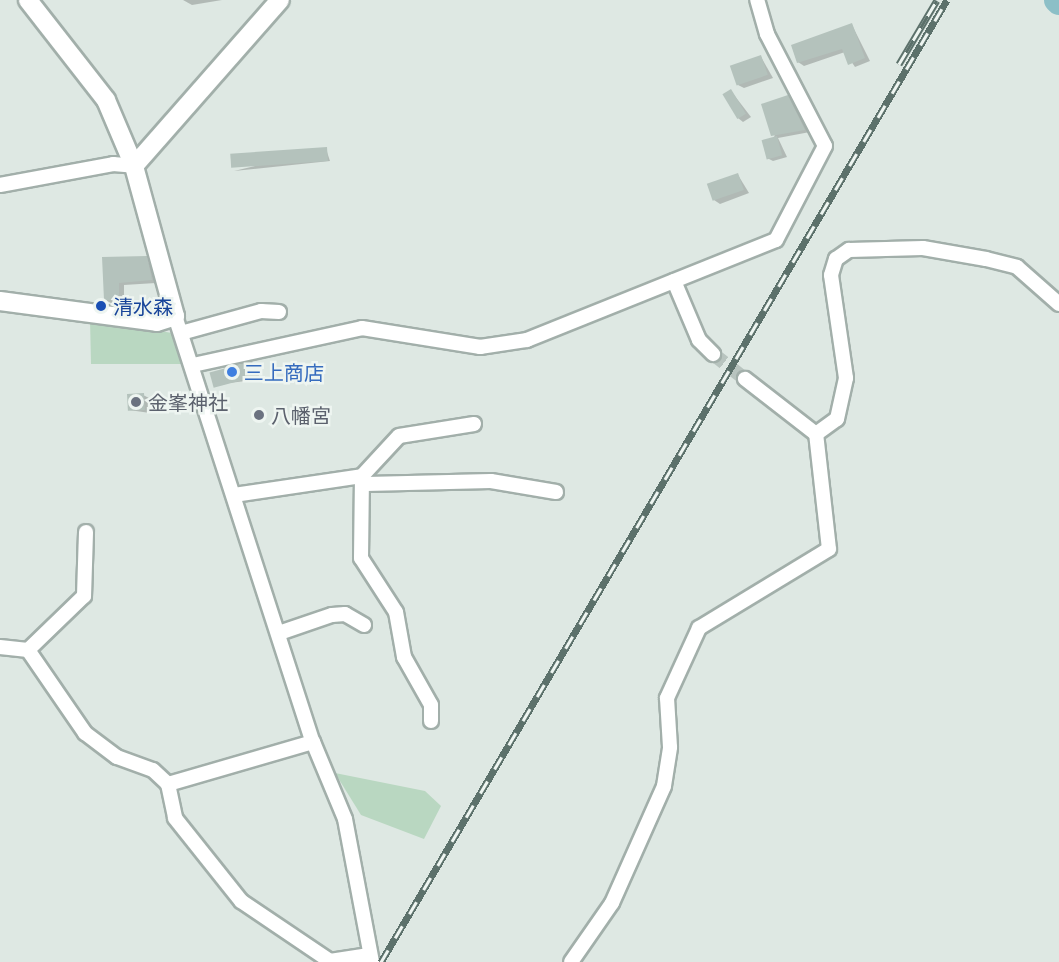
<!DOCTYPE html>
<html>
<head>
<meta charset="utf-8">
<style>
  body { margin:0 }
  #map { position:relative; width:1059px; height:962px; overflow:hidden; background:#dee8e3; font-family:"Archivo Narrow","Noto Sans JP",sans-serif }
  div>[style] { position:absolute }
  .green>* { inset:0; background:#b9d7c1 }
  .shadow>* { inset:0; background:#0003 }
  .river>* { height:26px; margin:-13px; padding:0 13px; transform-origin:13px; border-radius:13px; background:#8cbfc7 }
  .building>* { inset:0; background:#b4c2bc; transform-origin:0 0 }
  .street-tunnel>* { height:14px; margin-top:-7px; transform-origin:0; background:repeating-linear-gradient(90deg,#b8c4bf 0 14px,transparent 0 21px) }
  .roads { filter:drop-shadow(2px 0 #a2afaa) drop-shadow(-2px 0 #a2afaa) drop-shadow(0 2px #a2afaa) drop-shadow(0 -2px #a2afaa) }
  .street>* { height:14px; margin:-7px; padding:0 7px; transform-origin:7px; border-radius:7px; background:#fff }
  .secondary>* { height:18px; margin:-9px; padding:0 9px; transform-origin:9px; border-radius:9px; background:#fff }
  .rail>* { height:7px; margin-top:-3.5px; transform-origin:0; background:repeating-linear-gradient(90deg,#eef5f1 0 14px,#5c716b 0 28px); box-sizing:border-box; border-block:2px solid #5c716b }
  .dots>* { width:16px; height:16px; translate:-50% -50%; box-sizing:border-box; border:3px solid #eef5f1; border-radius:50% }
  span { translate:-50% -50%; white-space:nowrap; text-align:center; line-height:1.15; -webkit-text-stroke:5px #eef5f1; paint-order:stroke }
  .transit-label { font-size:20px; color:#164399 }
  .left { translate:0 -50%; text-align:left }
  .shop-label { font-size:20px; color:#366cbe }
  .worship-label { font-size:20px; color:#5b616d }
</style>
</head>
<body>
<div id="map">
  <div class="green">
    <div style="clip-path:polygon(90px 319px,172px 333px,185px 364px,91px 364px)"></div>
    <div style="clip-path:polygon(335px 773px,425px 791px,441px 806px,424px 839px,361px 815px)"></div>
  </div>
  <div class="shadow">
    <div style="clip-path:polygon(183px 0,222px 0,192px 5px)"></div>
    <div style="clip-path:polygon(852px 25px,870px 61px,855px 67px,845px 52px,804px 66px,798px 62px)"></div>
    <div style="clip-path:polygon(761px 57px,773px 78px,744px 88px,738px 85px)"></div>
    <div style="clip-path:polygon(731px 91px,751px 117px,743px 122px,738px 118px)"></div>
    <div style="clip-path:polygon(788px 96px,810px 132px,778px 138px,787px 157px,773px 161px,767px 158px)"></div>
    <div style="clip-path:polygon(326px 149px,330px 161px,234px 171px)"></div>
    <div style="clip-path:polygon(738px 175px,749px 193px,720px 204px,714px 200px)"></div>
    <div style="clip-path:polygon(104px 258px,147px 258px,156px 283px,124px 285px,124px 303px,111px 303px,105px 300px)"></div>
    <div style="clip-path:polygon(252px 363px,261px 379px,213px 385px)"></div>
    <div style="clip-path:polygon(143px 395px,149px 398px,150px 413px,129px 410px)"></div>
  </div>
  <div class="river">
    <div style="left:1057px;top:0;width:3px;rotate:45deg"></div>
  </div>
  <div class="building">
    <div style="clip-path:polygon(852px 23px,865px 58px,848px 65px,842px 49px,797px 63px,791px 45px)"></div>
    <div style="left:761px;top:55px;width:21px;height:33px;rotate:71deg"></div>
    <div style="left:731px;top:89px;width:29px;height:10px;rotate:59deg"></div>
    <div style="clip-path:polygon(788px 95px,805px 130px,771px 136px,761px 104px)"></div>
    <div style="left:777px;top:136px;width:20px;height:16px;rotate:75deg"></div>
    <div style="left:327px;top:147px;width:14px;height:97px;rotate:86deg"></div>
    <div style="left:738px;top:173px;width:18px;height:33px;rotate:71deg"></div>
    <div style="clip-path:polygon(147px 256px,152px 280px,119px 283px,119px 300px,104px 300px,102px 257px)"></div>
    <div style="left:252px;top:361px;width:16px;height:44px;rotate:75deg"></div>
    <div style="left:144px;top:393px;width:17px;height:17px;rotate:87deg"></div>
  </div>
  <div class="street-tunnel">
    <div style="left:713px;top:354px;width:41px;rotate:38deg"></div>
  </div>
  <div class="roads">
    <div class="street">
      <div style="left:0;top:185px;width:115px;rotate:-10.5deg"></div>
      <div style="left:113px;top:164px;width:21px;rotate:5deg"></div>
      <div style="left:674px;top:281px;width:64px;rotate:67deg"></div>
      <div style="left:699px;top:340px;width:20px;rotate:45deg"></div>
      <div style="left:175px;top:316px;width:448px;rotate:72.1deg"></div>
      <div style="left:313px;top:742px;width:83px;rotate:67.4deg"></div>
      <div style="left:345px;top:819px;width:146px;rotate:79.3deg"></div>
      <div style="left:181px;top:333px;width:83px;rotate:-15.4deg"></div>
      <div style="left:261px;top:311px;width:18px;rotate:3deg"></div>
      <div style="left:193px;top:365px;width:173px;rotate:-12.3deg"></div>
      <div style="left:362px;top:328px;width:120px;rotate:9.1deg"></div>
      <div style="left:480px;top:347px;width:48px;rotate:-8.5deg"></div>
      <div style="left:527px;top:340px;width:268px;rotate:-21.9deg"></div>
      <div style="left:776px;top:240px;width:106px;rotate:-62.5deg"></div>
      <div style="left:825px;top:146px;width:126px;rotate:-117.4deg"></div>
      <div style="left:767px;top:34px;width:35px;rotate:-106deg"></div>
      <div style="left:816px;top:434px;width:26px;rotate:-36deg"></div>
      <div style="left:837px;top:419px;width:42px;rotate:-77.6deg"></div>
      <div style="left:846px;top:378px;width:104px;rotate:-98.3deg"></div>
      <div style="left:831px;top:275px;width:17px;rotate:-73deg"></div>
      <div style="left:836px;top:259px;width:16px;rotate:-35deg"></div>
      <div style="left:849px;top:250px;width:74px;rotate:-1.5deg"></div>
      <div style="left:923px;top:248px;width:64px;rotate:9.9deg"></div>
      <div style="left:986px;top:259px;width:32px;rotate:14deg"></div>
      <div style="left:1017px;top:267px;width:56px;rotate:41.4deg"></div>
      <div style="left:362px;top:476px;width:54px;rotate:-47.2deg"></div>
      <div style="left:399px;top:436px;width:76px;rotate:-9.1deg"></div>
      <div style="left:366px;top:484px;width:125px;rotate:-1.4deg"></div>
      <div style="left:491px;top:481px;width:66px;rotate:9.6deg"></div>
      <div style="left:234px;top:495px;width:129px;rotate:-8.4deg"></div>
      <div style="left:362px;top:476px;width:82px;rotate:90.7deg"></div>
      <div style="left:361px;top:558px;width:64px;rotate:57.1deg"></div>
      <div style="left:396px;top:612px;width:46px;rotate:79.9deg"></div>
      <div style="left:404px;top:657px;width:55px;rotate:60.6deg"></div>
      <div style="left:431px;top:705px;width:16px;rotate:90deg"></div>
      <div style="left:279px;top:633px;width:56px;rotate:-18.8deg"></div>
      <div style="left:332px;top:615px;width:13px;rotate:-4deg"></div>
      <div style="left:345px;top:614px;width:22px;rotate:30deg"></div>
      <div style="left:0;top:647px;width:28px;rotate:6deg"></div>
      <div style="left:28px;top:650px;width:101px;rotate:55.5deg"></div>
      <div style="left:85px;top:733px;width:40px;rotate:37deg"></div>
      <div style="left:117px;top:757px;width:38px;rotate:20deg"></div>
      <div style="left:153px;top:770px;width:21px;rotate:43deg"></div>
      <div style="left:168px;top:784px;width:35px;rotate:78deg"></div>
      <div style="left:175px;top:818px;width:106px;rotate:51.5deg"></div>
      <div style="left:241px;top:901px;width:107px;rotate:34deg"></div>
      <div style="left:330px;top:961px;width:38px;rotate:-9deg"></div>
      <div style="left:28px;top:650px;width:78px;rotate:-44deg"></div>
      <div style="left:84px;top:596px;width:64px;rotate:-88.2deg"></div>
      <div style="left:168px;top:784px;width:151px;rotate:-16.2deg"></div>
      <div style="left:571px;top:962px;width:72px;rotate:-55.2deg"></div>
      <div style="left:612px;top:903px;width:128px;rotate:-66deg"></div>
      <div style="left:664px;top:786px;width:39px;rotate:-81deg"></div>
      <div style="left:670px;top:747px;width:49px;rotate:-93.5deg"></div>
      <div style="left:667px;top:698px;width:77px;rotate:-65.4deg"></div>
      <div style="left:699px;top:628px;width:152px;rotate:-31.3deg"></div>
      <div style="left:829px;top:549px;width:116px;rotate:-96.4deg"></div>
      <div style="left:816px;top:434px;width:90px;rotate:-142.2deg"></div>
    </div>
    <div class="secondary">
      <div style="left:134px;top:166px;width:221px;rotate:-48.7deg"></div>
      <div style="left:0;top:301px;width:158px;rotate:7.6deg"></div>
      <div style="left:157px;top:322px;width:19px;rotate:-18deg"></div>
      <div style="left:175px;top:316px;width:156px;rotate:-105.3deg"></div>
      <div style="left:134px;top:166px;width:72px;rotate:-113deg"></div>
      <div style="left:106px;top:100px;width:127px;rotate:-128deg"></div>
    </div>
  </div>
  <div class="rail">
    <div style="left:899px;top:64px;width:74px;rotate:-59.3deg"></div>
    <div style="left:381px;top:962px;width:1116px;rotate:-59.53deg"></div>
  </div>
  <div class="dots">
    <div style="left:101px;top:306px;background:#1a4fb4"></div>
    <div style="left:232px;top:372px;background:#3f7fe0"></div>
    <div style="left:136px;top:402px;background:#6b7280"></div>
    <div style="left:259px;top:415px;background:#6b7280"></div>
  </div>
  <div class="transit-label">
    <span class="left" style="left:113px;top:306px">清水森</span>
  </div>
  <div class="shop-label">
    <span class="left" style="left:244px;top:372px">三上商店</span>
  </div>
  <div class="worship-label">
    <span class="left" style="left:148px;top:402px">金峯神社</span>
    <span class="left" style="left:271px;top:415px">八幡宮</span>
  </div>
</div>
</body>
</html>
